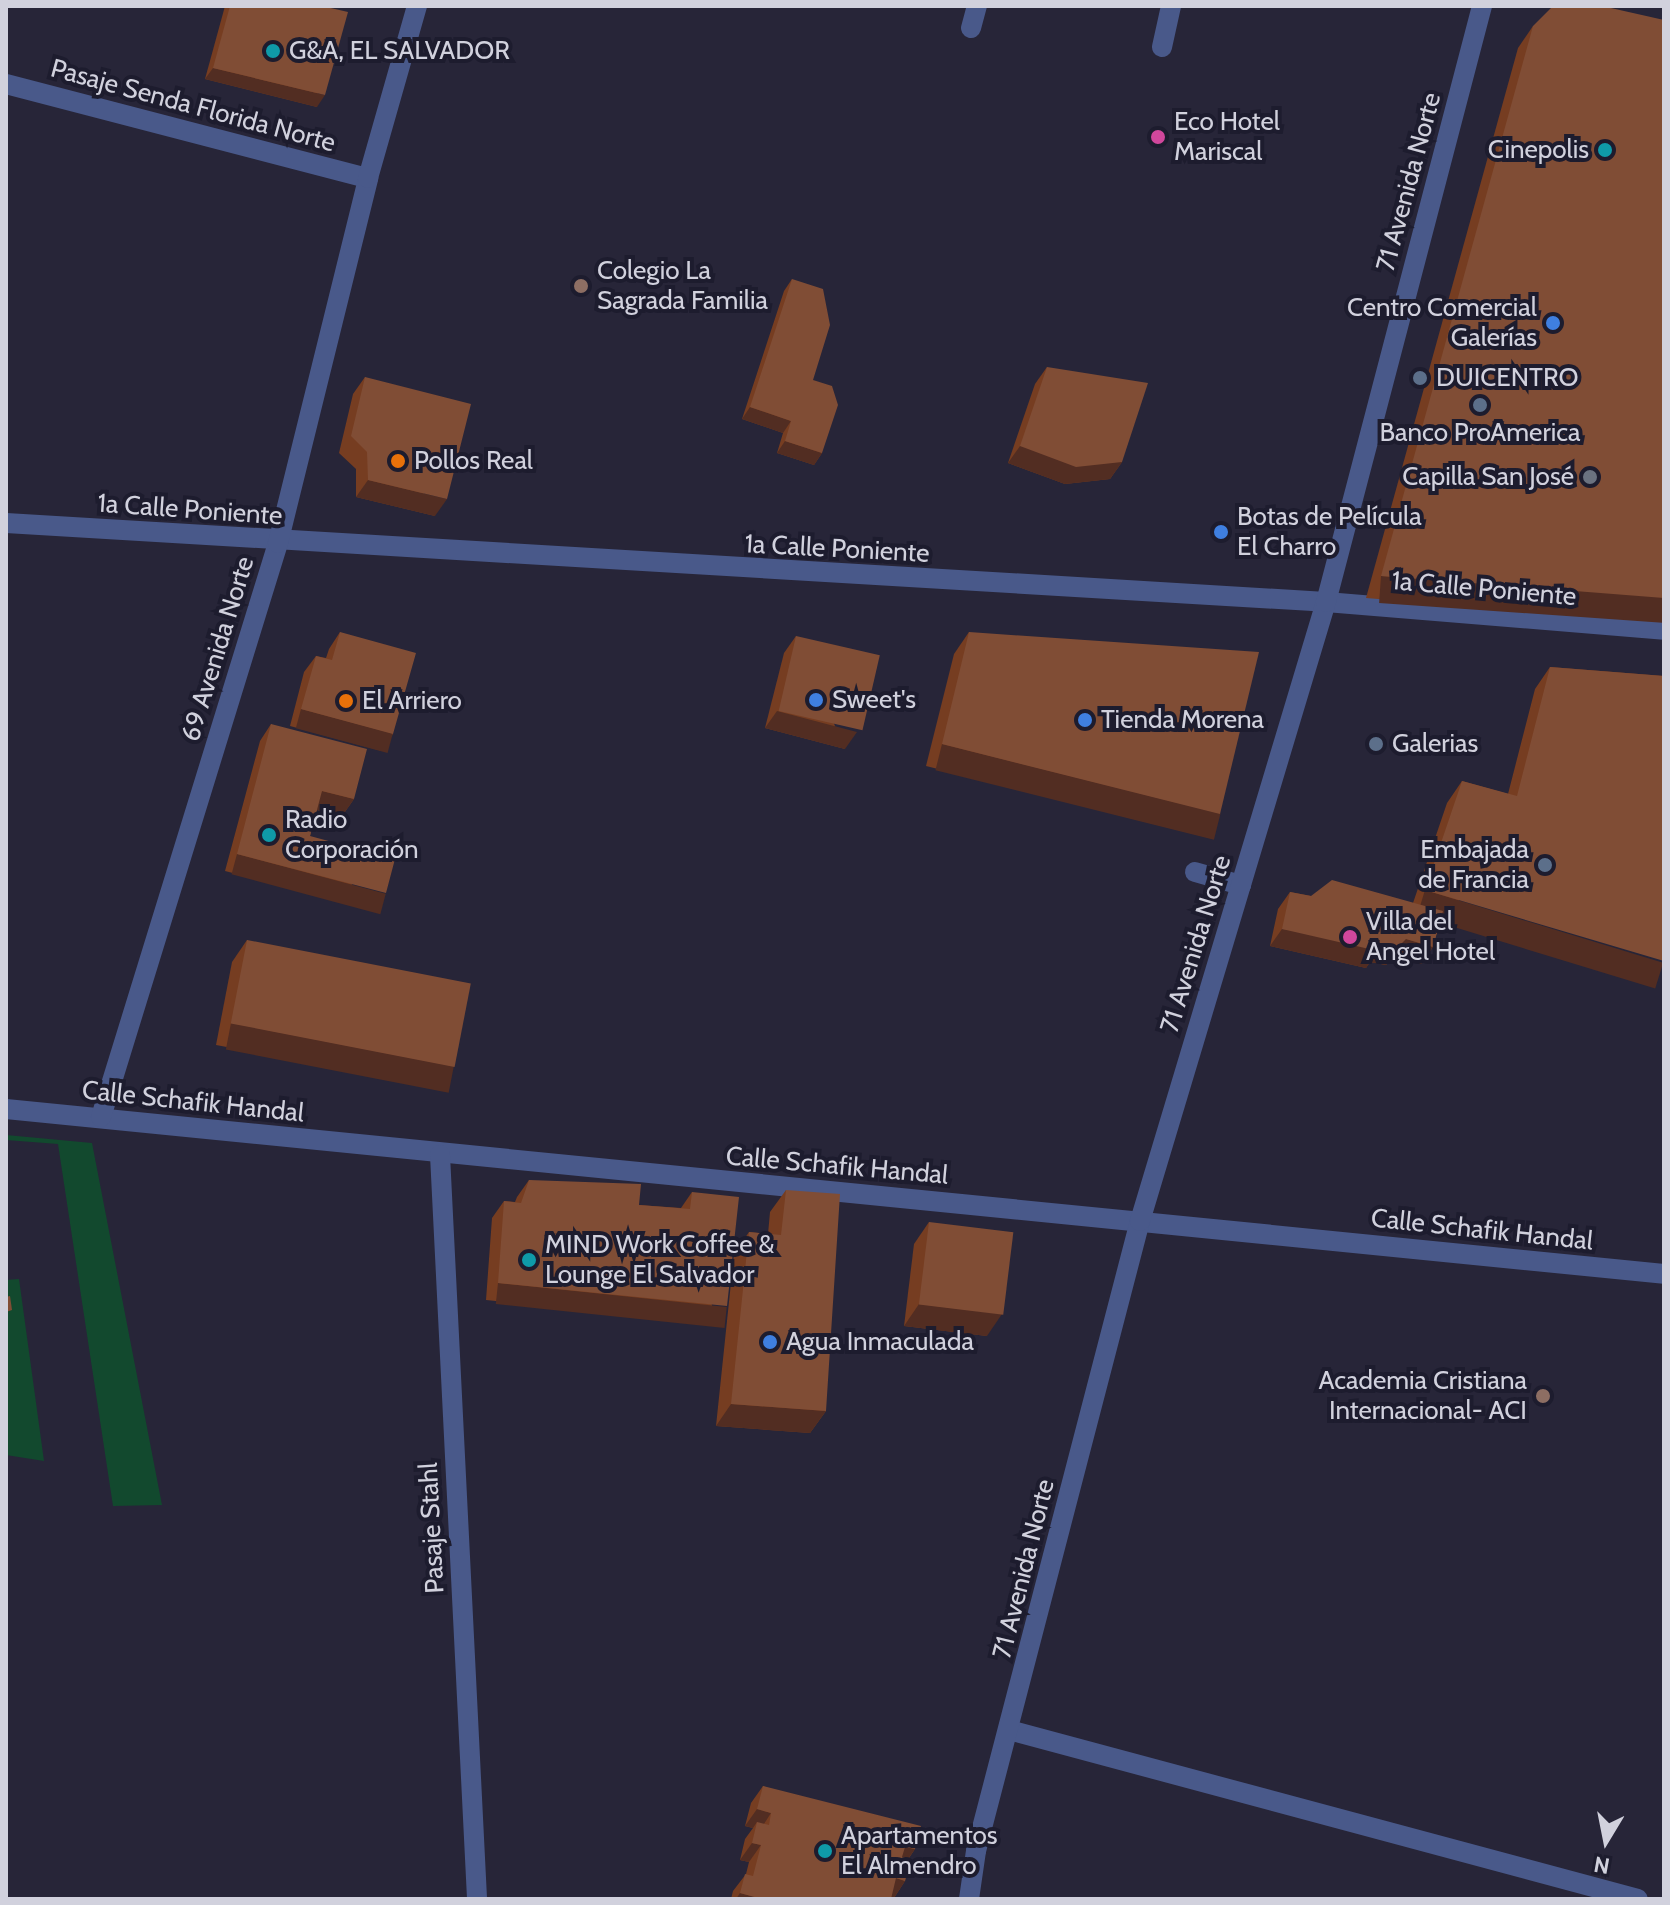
<!DOCTYPE html>
<html>
<head>
<meta charset="utf-8">
<style>
  body { margin:0 }
  #map { position:relative; width:1670px; height:1905px; overflow:hidden; background:#272538; font-family:Cabin,sans-serif }
  div>[style] { position:absolute }
  .green>* { inset:0; background:#12492e }
  .minor>* { height:20px; margin:-10px; padding:0 10px; transform-origin:10px; border-radius:10px; background:#49598a }
  .wall>* { inset:0; background:#763d21 }
  .shaded-wall>* { inset:0; background:#522d22; transform-origin:0 0 }
  .building>* { inset:0; background:#804d35; transform-origin:0 0 }
  .dots>* { width:22px; height:22px; translate:-50% -50%; box-sizing:border-box; border:4px solid #1d1c2e; border-radius:50% }
  span { translate:-50% -50%; white-space:nowrap; text-align:center; line-height:1.15; -webkit-text-stroke:8px #1d1c2e; paint-order:stroke }
  .poi-label { font-size:26px; color:#d1d1dd }
  .left { translate:0 -50%; text-align:left }
  .right { translate:-100% -50%; text-align:right }
  .street-label { font-size:26px; color:#d1d1dd }
  .frame { position:absolute; inset:0; border:8px solid #d1d1dd; pointer-events:none }
  .north { position:absolute; left:1566px; top:1801px; width:80px; height:80px; -webkit-text-stroke:6px #1d1c2e; paint-order:stroke; rotate:190deg; font-size:22px; font-weight:700; line-height:32px; text-align:center; color:#d1d1dd }
  .north::after { content:''; display:block; margin:auto; width:28px; height:36px; background:#d1d1dd; clip-path:polygon(50% 0,100% 100%,50% 72%,0 100%) }
</style>
</head>
<body>
<div id="map">
  <div class="green">
    <div style="clip-path:polygon(6px 1135px,92px 1143px,162px 1505px,113px 1506px,58px 1144px,6px 1140px)"></div>
    <div style="clip-path:polygon(19px 1279px,44px 1461px,6px 1455px,6px 1280px)"></div>
  </div>
  <div class="minor">
    <div style="left:971px;top:28px;width:23px;rotate:-75deg"></div>
    <div style="left:1162px;top:47px;width:42px;rotate:-77.6deg"></div>
    <div style="left:6px;top:84px;width:374px;rotate:14.6deg"></div>
    <div style="left:6px;top:523px;width:1322px;rotate:3.42deg"></div>
    <div style="left:1326px;top:602px;width:339px;rotate:4.7deg"></div>
    <div style="left:1195px;top:872px;width:48px;rotate:15.8deg"></div>
    <div style="left:6px;top:1109px;width:1666px;rotate:5.68deg"></div>
    <div style="left:101px;top:1117px;width:601px;rotate:-72.86deg"></div>
    <div style="left:278px;top:543px;width:376px;rotate:-76.1deg"></div>
    <div style="left:368px;top:178px;width:179px;rotate:-74.1deg"></div>
    <div style="left:440px;top:1155px;width:745px;rotate:87.15deg"></div>
    <div style="left:1009px;top:1730px;width:651px;rotate:15.04deg"></div>
    <div style="left:969px;top:1899px;width:49px;rotate:-81.7deg"></div>
    <div style="left:976px;top:1851px;width:651px;rotate:-75.41deg"></div>
    <div style="left:1140px;top:1221px;width:646px;rotate:-73.28deg"></div>
    <div style="left:1326px;top:602px;width:616px;rotate:-75.33deg"></div>
  </div>
  <div class="wall">
    <div style="clip-path:polygon(225px 6px,322px 6px,317px 107px,205px 79px)"></div>
    <div style="clip-path:polygon(1533px 26px,1664px 622px,1366px 598px,1518px 48px)"></div>
    <div style="clip-path:polygon(792px 279px,813px 380px,822px 453px,814px 465px,777px 453px,783px 433px,742px 419px,784px 291px)"></div>
    <div style="clip-path:polygon(1047px 367px,1122px 462px,1110px 479px,1065px 484px,1008px 463px,1035px 384px)"></div>
    <div style="clip-path:polygon(365px 377px,435px 516px,356px 497px,356px 469px,339px 453px,353px 394px)"></div>
    <div style="clip-path:polygon(340px 632px,393px 734px,382px 751px,290px 726px,304px 672px,316px 656px,326px 658px,329px 649px)"></div>
    <div style="clip-path:polygon(969px 632px,1220px 814px,1205px 836px,926px 766px,954px 654px)"></div>
    <div style="clip-path:polygon(796px 636px,845px 749px,765px 728px,784px 653px)"></div>
    <div style="clip-path:polygon(1550px 667px,1664px 676px,1440px 921px,1433px 947px,1421px 964px,1394px 956px,1386px 965px,1370px 962px,1366px 968px,1270px 946px,1278px 909px,1290px 892px,1311px 896px,1413px 903px,1447px 803px,1462px 781px,1508px 794px,1535px 689px)"></div>
    <div style="clip-path:polygon(271px 724px,354px 799px,342px 816px,317px 810px,310px 836px,374px 910px,225px 871px,260px 741px)"></div>
    <div style="clip-path:polygon(247px 940px,454px 1065px,439px 1087px,216px 1045px,232px 962px)"></div>
    <div style="clip-path:polygon(529px 1180px,639px 1205px,681px 1208px,692px 1192px,715px 1323px,486px 1300px,492px 1218px,504px 1201px,515px 1202px,517px 1197px)"></div>
    <div style="clip-path:polygon(786px 1190px,826px 1411px,810px 1433px,716px 1426px,734px 1254px,749px 1232px,768px 1234px,770px 1212px)"></div>
    <div style="clip-path:polygon(929px 1222px,987px 1336px,904px 1326px,914px 1244px)"></div>
    <div style="clip-path:polygon(763px 1786px,915px 1849px,909px 1858px,905px 1881px,894px 1898px,892px 1897px,891px 1899px,731px 1899px,733px 1891px,746px 1874px,749px 1862px,740px 1860px,745px 1839px,753px 1828px,745px 1826px,751px 1803px)"></div>
  </div>
  <div class="shaded-wall">
    <div style="clip-path:polygon(213px 68px,325px 95px,317px 107px,205px 79px)"></div>
    <div style="clip-path:polygon(750px 407px,791px 421px,783px 433px,742px 419px)"></div>
    <div style="clip-path:polygon(785px 441px,822px 453px,814px 465px,777px 453px)"></div>
    <div style="clip-path:polygon(1020px 446px,1122px 462px,1110px 479px,1065px 484px,1008px 463px)"></div>
    <div style="clip-path:polygon(368px 480px,447px 499px,435px 516px,356px 497px)"></div>
    <div style="left:1381px;top:576px;width:284px;height:27px;rotate:4deg"></div>
    <div style="left:301px;top:709px;width:95px;height:20px;rotate:15deg"></div>
    <div style="clip-path:polygon(777px 711px,857px 732px,845px 749px,765px 728px)"></div>
    <div style="left:942px;top:744px;width:287px;height:27px;rotate:14deg"></div>
    <div style="clip-path:polygon(322px 791px,354px 799px,342px 816px,310px 808px)"></div>
    <div style="left:237px;top:854px;width:154px;height:21px;rotate:15deg"></div>
    <div style="left:1425px;top:890px;width:249px;height:27px;rotate:17deg"></div>
    <div style="clip-path:polygon(1282px 929px,1380px 944px,1406px 939px,1433px 947px,1421px 964px,1394px 956px,1386px 965px,1370px 962px,1366px 968px,1270px 946px)"></div>
    <div style="left:231px;top:1023px;width:227px;height:27px;rotate:11deg"></div>
    <div style="left:498px;top:1283px;width:230px;height:21px;rotate:6deg"></div>
    <div style="clip-path:polygon(919px 1304px,1002px 1314px,987px 1336px,904px 1326px)"></div>
    <div style="clip-path:polygon(731px 1404px,826px 1411px,810px 1433px,716px 1426px)"></div>
    <div style="clip-path:polygon(757px 1809px,771px 1813px,760px 1830px,757px 1822px,753px 1828px,745px 1826px)"></div>
    <div style="clip-path:polygon(752px 1843px,761px 1845px,749px 1862px,740px 1860px)"></div>
    <div style="clip-path:polygon(905px 1847px,915px 1849px,903px 1866px,893px 1864px)"></div>
    <div style="clip-path:polygon(896px 1878px,905px 1881px,894px 1898px,884px 1895px)"></div>
    <div style="clip-path:polygon(740px 1893px,762px 1899px,736px 1899px)"></div>
  </div>
  <div class="building">
    <div style="clip-path:polygon(230px 6px,322px 6px,348px 12px,325px 95px,213px 68px)"></div>
    <div style="clip-path:polygon(1553px 6px,1602px 6px,1664px 20px,1664px 598px,1381px 576px,1533px 26px)"></div>
    <div style="clip-path:polygon(792px 279px,823px 289px,830px 325px,813px 380px,832px 386px,838px 405px,822px 453px,785px 441px,791px 421px,750px 407px)"></div>
    <div style="clip-path:polygon(1047px 367px,1148px 383px,1122px 462px,1076px 467px,1020px 446px)"></div>
    <div style="clip-path:polygon(365px 377px,471px 404px,447px 499px,368px 480px,367px 452px,351px 436px)"></div>
    <div style="clip-path:polygon(340px 632px,416px 653px,393px 734px,301px 709px,316px 656px,332px 660px)"></div>
    <div style="clip-path:polygon(969px 632px,1259px 652px,1220px 814px,942px 744px)"></div>
    <div style="left:796px;top:636px;width:86px;height:77px;rotate:13deg"></div>
    <div style="clip-path:polygon(1550px 667px,1664px 676px,1664px 961px,1425px 890px,1462px 781px,1517px 796px)"></div>
    <div style="clip-path:polygon(271px 724px,367px 749px,354px 799px,322px 791px,310px 836px,395px 859px,386px 893px,237px 854px)"></div>
    <div style="clip-path:polygon(1332px 880px,1443px 911px,1433px 947px,1406px 939px,1397px 948px,1380px 944px,1378px 951px,1282px 929px,1290px 892px,1311px 896px)"></div>
    <div style="left:247px;top:940px;width:228px;height:85px;rotate:11deg"></div>
    <div style="clip-path:polygon(529px 1180px,641px 1184px,639px 1205px,690px 1209px,692px 1192px,739px 1197px,727px 1306px,498px 1283px,504px 1201px,521px 1203px)"></div>
    <div style="clip-path:polygon(786px 1190px,840px 1194px,826px 1411px,731px 1404px,749px 1232px,781px 1235px)"></div>
    <div style="left:929px;top:1222px;width:85px;height:83px;rotate:7deg"></div>
    <div style="clip-path:polygon(10px 1296px,12px 1310px,6px 1312px,6px 1297px)"></div>
    <div style="clip-path:polygon(763px 1786px,921px 1826px,915px 1849px,905px 1847px,902px 1857px,911px 1859px,905px 1881px,896px 1878px,891px 1899px,762px 1899px,740px 1893px,745px 1874px,753px 1876px,761px 1845px,752px 1843px,757px 1822px,769px 1825px,771px 1813px,757px 1809px)"></div>
  </div>
  <div class="dots">
    <div style="left:273px;top:51px;background:#0f9aa8"></div>
    <div style="left:1158px;top:137px;background:#d1479c"></div>
    <div style="left:1605px;top:150px;background:#0f9aa8"></div>
    <div style="left:581px;top:286px;background:#8d6e63"></div>
    <div style="left:1553px;top:323px;background:#3f7fe0"></div>
    <div style="left:1420px;top:378px;background:#5c6f8a"></div>
    <div style="left:1480px;top:405px;background:#5c6f8a"></div>
    <div style="left:398px;top:461px;background:#e8710a"></div>
    <div style="left:1590px;top:477px;background:#6b7280"></div>
    <div style="left:1221px;top:532px;background:#3f7fe0"></div>
    <div style="left:816px;top:700px;background:#3f7fe0"></div>
    <div style="left:346px;top:701px;background:#e8710a"></div>
    <div style="left:1085px;top:720px;background:#3f7fe0"></div>
    <div style="left:1376px;top:744px;background:#5c6f8a"></div>
    <div style="left:269px;top:835px;background:#0f9aa8"></div>
    <div style="left:1545px;top:865px;background:#5c6f8a"></div>
    <div style="left:1350px;top:937px;background:#d1479c"></div>
    <div style="left:529px;top:1260px;background:#0f9aa8"></div>
    <div style="left:770px;top:1342px;background:#3f7fe0"></div>
    <div style="left:1543px;top:1396px;background:#8d6e63"></div>
    <div style="left:825px;top:1851px;background:#0f9aa8"></div>
  </div>
  <div class="poi-label">
    <span class="left" style="left:289px;top:51px">G&amp;A, EL SALVADOR</span>
    <span class="left" style="left:1174px;top:137px">Eco Hotel<br>Mariscal</span>
    <span class="right" style="left:1589px;top:150px">Cinepolis</span>
    <span class="left" style="left:597px;top:286px">Colegio La<br>Sagrada Familia</span>
    <span class="right" style="left:1537px;top:323px">Centro Comercial<br>Galerías</span>
    <span class="left" style="left:1436px;top:378px">DUICENTRO</span>
    <span style="left:1480px;top:433px">Banco ProAmerica</span>
    <span class="left" style="left:414px;top:461px">Pollos Real</span>
    <span class="right" style="left:1574px;top:477px">Capilla San José</span>
    <span class="left" style="left:1237px;top:532px">Botas de Película<br>El Charro</span>
    <span class="left" style="left:832px;top:700px">Sweet's</span>
    <span class="left" style="left:362px;top:701px">El Arriero</span>
    <span class="left" style="left:1101px;top:720px">Tienda Morena</span>
    <span class="left" style="left:1392px;top:744px">Galerias</span>
    <span class="left" style="left:285px;top:835px">Radio<br>Corporación</span>
    <span class="right" style="left:1529px;top:865px">Embajada<br>de Francia</span>
    <span class="left" style="left:1366px;top:937px">Villa del<br>Angel Hotel</span>
    <span class="left" style="left:545px;top:1260px">MIND Work Coffee &amp;<br>Lounge El Salvador</span>
    <span class="left" style="left:786px;top:1342px">Agua Inmaculada</span>
    <span class="right" style="left:1527px;top:1396px">Academia Cristiana<br>Internacional- ACI</span>
    <span class="left" style="left:841px;top:1851px">Apartamentos<br>El Almendro</span>
  </div>
  <div class="street-label">
    <span style="left:193px;top:106px;rotate:15deg">Pasaje Senda Florida Norte</span>
    <span style="left:1409px;top:182px;rotate:-75deg">71 Avenida Norte</span>
    <span style="left:190px;top:510px;rotate:4deg">1a Calle Poniente</span>
    <span style="left:837px;top:549px;rotate:3deg">1a Calle Poniente</span>
    <span style="left:1484px;top:589px;rotate:5deg">1a Calle Poniente</span>
    <span style="left:218px;top:649px;rotate:-73deg">69 Avenida Norte</span>
    <span style="left:1196px;top:944px;rotate:-73deg">71 Avenida Norte</span>
    <span style="left:193px;top:1102px;rotate:6deg">Calle Schafik Handal</span>
    <span style="left:837px;top:1166px;rotate:5deg">Calle Schafik Handal</span>
    <span style="left:1482px;top:1230px;rotate:6deg">Calle Schafik Handal</span>
    <span style="left:432px;top:1528px;rotate:-93deg">Pasaje Stahl</span>
    <span style="left:1024px;top:1569px;rotate:-76deg">71 Avenida Norte</span>
  </div>
  <div class="frame"></div>
  <div class="north">N</div>
</div>
</body>
</html>
